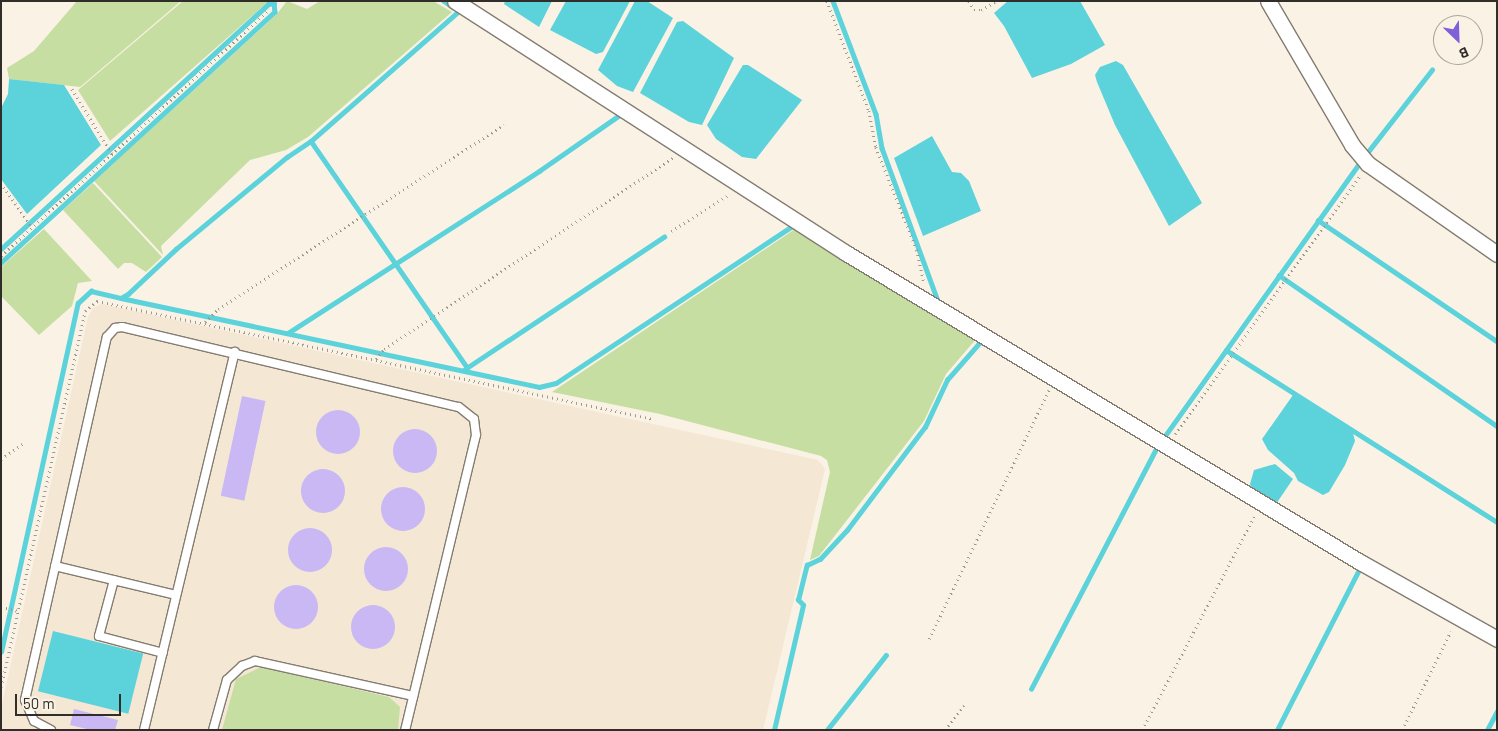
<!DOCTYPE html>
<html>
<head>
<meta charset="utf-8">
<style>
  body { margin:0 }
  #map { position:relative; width:1498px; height:731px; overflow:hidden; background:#faf2e5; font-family:Barlow,sans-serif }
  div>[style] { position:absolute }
  .built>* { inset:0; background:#f4e7d4 }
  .green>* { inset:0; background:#c6dea1 }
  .water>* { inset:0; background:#5cd2db; transform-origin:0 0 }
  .stream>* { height:4.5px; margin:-2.25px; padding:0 2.25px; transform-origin:2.25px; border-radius:2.25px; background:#5cd2db }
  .building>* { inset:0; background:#c9b8f4; transform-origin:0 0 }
  .round { border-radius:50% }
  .path>* { height:2.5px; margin-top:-1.25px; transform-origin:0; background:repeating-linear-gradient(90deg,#9e988f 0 1px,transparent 0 5px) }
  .roads { filter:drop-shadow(1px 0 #837c71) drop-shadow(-1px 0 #837c71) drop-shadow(0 1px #837c71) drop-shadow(0 -1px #837c71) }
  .lane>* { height:8px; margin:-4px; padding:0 4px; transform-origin:4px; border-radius:4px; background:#fff }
  .street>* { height:15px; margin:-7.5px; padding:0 7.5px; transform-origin:7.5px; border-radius:7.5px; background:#fff }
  span { translate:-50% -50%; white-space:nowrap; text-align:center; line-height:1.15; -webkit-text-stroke:4px #faf2e5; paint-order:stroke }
  .frame { position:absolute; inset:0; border:2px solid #312e29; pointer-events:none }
  .north { position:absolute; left:1433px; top:15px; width:50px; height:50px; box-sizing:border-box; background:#faf2e5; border:1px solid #aaa49a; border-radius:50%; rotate:156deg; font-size:14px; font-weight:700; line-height:20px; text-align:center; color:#312e29 }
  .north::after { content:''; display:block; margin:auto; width:18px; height:22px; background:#805fd9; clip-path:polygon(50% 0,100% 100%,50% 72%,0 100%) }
  .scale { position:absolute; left:15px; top:694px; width:106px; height:22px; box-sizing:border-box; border:2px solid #312e29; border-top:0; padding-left:6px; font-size:15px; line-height:18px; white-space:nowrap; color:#312e29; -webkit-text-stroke:4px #faf2e5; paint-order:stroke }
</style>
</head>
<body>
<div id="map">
  <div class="built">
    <div style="clip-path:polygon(102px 304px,818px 460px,825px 469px,763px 730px,1px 730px,1px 708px,88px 317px,93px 308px)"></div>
  </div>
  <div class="green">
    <div style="clip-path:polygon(77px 1px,181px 1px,80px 87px,9px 79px,7px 68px,34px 51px)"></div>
    <div style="clip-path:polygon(183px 1px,269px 1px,110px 141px,78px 90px)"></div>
    <div style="clip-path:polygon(287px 1px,307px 9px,320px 1px,433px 1px,452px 12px,308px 137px,286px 150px,250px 160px,161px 246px,163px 255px,94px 181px,277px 14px)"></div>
    <div style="clip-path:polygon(93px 183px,162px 257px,146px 272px,132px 263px,124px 263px,118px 269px,63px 210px)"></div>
    <div style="clip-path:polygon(798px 227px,977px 338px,946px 374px,924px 421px,819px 556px,810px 560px,830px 472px,827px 460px,821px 456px,660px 414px,552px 392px)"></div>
    <div style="clip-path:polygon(44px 229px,92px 281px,78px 283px,72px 306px,39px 335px,1px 296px,1px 267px)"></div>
    <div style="clip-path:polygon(261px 667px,389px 697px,400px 707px,398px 730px,222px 730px,236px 679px)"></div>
  </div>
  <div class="water">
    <div style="clip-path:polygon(505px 1px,552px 1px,539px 27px,504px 4px)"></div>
    <div style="clip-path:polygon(566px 1px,630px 1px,603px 52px,596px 54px,550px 30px)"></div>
    <div style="clip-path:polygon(635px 1px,647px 1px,673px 18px,633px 92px,617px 86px,598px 70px)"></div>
    <div style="clip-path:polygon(1008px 1px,1080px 1px,1105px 45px,1071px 64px,1032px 78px,1004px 26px,994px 13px)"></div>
    <div style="clip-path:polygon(683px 21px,734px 58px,702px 125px,689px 122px,640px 93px,677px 22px)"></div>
    <div style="clip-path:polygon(1116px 61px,1123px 65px,1202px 203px,1169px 226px,1115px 125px,1097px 82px,1095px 75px,1100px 67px)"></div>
    <div style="clip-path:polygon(743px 65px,748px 65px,802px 100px,756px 159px,742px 157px,716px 139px,707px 125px)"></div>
    <div style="clip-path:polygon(9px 79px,64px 85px,101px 145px,27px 214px,1px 179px,1px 108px,8px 94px)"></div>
    <div style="clip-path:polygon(932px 136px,952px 172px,961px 173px,969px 181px,981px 211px,923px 236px,894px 158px)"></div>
    <div style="clip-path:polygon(1293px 395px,1353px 433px,1355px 441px,1345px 465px,1329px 492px,1323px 495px,1298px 481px,1294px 473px,1268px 450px,1262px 439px)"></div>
    <div style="clip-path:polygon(1275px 464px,1293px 479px,1276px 504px,1252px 489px,1250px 484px,1254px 470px)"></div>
    <div style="left:53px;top:631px;width:93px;height:62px;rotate:14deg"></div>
  </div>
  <div class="stream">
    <div style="left:444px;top:1px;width:11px;rotate:34deg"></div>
    <div style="left:833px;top:1px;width:121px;rotate:69.2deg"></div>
    <div style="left:876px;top:114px;width:35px;rotate:80deg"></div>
    <div style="left:882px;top:148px;width:163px;rotate:69.9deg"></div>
    <div style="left:311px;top:141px;width:275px;rotate:55.4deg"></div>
    <div style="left:1318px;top:220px;width:216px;rotate:34.1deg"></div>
    <div style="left:1px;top:249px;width:362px;rotate:-42.5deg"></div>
    <div style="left:268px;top:4px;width:6px;rotate:-9deg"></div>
    <div style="left:274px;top:3px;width:9px;rotate:84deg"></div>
    <div style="left:275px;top:12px;width:372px;rotate:137.5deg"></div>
    <div style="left:1279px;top:275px;width:265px;rotate:34.7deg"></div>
    <div style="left:121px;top:298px;width:427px;rotate:12deg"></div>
    <div style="left:539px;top:387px;width:17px;rotate:-13deg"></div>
    <div style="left:556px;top:383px;width:282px;rotate:-33.6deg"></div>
    <div style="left:791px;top:227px;width:7px;rotate:-117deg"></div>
    <div style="left:288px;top:333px;width:299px;rotate:-32.8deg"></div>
    <div style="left:539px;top:171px;width:100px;rotate:-34.8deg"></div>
    <div style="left:1226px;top:350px;width:321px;rotate:32.4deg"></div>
    <div style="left:465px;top:369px;width:239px;rotate:-33.6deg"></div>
    <div style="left:1px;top:652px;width:357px;rotate:-77.6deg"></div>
    <div style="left:78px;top:303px;width:18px;rotate:-43deg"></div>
    <div style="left:91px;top:291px;width:31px;rotate:13deg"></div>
    <div style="left:121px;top:298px;width:8px;rotate:-30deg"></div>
    <div style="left:128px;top:294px;width:66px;rotate:-43.2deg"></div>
    <div style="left:176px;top:249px;width:144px;rotate:-39.7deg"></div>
    <div style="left:287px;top:157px;width:29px;rotate:-34deg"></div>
    <div style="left:311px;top:141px;width:198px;rotate:-41.3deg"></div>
    <div style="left:1031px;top:689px;width:273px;rotate:-62.5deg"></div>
    <div style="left:1157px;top:447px;width:350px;rotate:-54.5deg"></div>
    <div style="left:1360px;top:162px;width:117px;rotate:-52deg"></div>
    <div style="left:774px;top:730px;width:128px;rotate:-76.9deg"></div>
    <div style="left:803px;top:605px;width:7px;rotate:-135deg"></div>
    <div style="left:798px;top:600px;width:36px;rotate:-76deg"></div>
    <div style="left:807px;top:565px;width:14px;rotate:-25deg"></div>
    <div style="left:820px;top:559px;width:40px;rotate:-47deg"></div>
    <div style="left:847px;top:530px;width:129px;rotate:-52.9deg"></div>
    <div style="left:925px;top:427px;width:52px;rotate:-64.9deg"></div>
    <div style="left:947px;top:380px;width:52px;rotate:-48.9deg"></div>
    <div style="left:981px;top:341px;width:5px;rotate:37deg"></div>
    <div style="left:827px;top:730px;width:95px;rotate:-51.8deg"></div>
    <div style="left:1277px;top:730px;width:180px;rotate:-62.9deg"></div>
    <div style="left:1487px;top:730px;width:21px;rotate:-62deg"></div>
  </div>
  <div class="building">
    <div style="left:242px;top:396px;width:24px;height:102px;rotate:12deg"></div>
    <div class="round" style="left:316px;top:410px;width:44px;height:44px"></div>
    <div class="round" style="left:393px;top:429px;width:44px;height:44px"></div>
    <div class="round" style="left:301px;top:469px;width:44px;height:44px"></div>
    <div class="round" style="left:381px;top:487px;width:44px;height:44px"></div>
    <div class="round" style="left:288px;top:528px;width:44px;height:44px"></div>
    <div class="round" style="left:364px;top:547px;width:44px;height:44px"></div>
    <div class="round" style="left:274px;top:585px;width:44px;height:44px"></div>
    <div class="round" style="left:351px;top:605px;width:44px;height:44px"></div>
    <div style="clip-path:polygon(74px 709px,118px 720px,115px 730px,91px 730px,70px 725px)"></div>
  </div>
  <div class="path">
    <div style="left:827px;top:1px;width:118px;rotate:69.1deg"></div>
    <div style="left:869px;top:111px;width:37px;rotate:79deg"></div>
    <div style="left:876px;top:147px;width:111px;rotate:68.3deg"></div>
    <div style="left:917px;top:250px;width:34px;rotate:78deg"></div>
    <div style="left:969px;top:1px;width:10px;rotate:61deg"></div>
    <div style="left:974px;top:10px;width:7px"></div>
    <div style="left:981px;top:10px;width:17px;rotate:-31deg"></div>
    <div style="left:72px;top:89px;width:76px;rotate:58.4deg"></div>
    <div style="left:1px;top:183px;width:54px;rotate:54.8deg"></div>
    <div style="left:671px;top:231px;width:70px;rotate:-32.1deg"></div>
    <div style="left:1px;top:256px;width:365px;rotate:-42.6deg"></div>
    <div style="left:205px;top:322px;width:18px;rotate:-45deg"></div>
    <div style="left:218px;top:309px;width:340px;rotate:-32.8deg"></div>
    <div style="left:376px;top:359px;width:13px;rotate:-51deg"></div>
    <div style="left:384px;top:349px;width:346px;rotate:-33.5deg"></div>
    <div style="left:1175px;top:434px;width:317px;rotate:-54.4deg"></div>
    <div style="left:1px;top:459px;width:28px;rotate:-35deg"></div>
    <div style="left:1px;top:607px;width:17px;rotate:13deg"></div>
    <div style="left:929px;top:639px;width:276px;rotate:-64.3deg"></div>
    <div style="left:1px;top:687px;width:385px;rotate:-77.4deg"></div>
    <div style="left:85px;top:311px;width:16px;rotate:-40deg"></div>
    <div style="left:97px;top:301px;width:568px;rotate:11.98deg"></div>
    <div style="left:945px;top:730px;width:31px;rotate:-52deg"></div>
    <div style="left:1142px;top:730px;width:243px;rotate:-62.3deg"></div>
    <div style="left:1402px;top:730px;width:110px;rotate:-63.7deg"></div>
  </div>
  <div class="roads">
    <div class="lane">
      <div style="left:55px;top:566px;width:124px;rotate:13.5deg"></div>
      <div style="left:114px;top:580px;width:58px;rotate:105deg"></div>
      <div style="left:99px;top:636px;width:66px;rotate:14.9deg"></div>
      <div style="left:51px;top:730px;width:19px;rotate:-152deg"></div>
      <div style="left:34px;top:721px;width:23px;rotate:-113deg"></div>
      <div style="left:25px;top:700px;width:372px;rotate:-77.3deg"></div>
      <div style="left:107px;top:337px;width:12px;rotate:-48deg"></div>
      <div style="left:115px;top:328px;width:7px;rotate:-8deg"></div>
      <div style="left:122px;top:327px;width:346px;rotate:13.4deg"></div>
      <div style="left:459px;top:407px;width:19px;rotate:39deg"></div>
      <div style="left:474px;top:419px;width:16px;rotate:83deg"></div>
      <div style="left:476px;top:435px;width:303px;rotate:103.5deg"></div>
      <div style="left:144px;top:730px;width:389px;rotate:-76.5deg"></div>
      <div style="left:213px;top:730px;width:52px;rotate:-74.4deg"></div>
      <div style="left:227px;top:680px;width:21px;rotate:-43deg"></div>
      <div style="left:242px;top:666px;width:14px;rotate:-21deg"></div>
      <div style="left:255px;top:661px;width:162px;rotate:12.5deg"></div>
    </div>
    <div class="street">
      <div style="left:455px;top:1px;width:465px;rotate:32.8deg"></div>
      <div style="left:846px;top:253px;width:600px;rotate:31.01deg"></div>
      <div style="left:1360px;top:562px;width:157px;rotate:29.3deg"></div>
      <div style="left:1268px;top:1px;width:167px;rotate:59.7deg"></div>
      <div style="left:1352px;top:145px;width:25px;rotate:50deg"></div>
      <div style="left:1368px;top:164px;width:157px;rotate:34.9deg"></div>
    </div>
  </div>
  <div class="frame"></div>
  <div class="north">B</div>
  <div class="scale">50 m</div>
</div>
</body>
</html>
